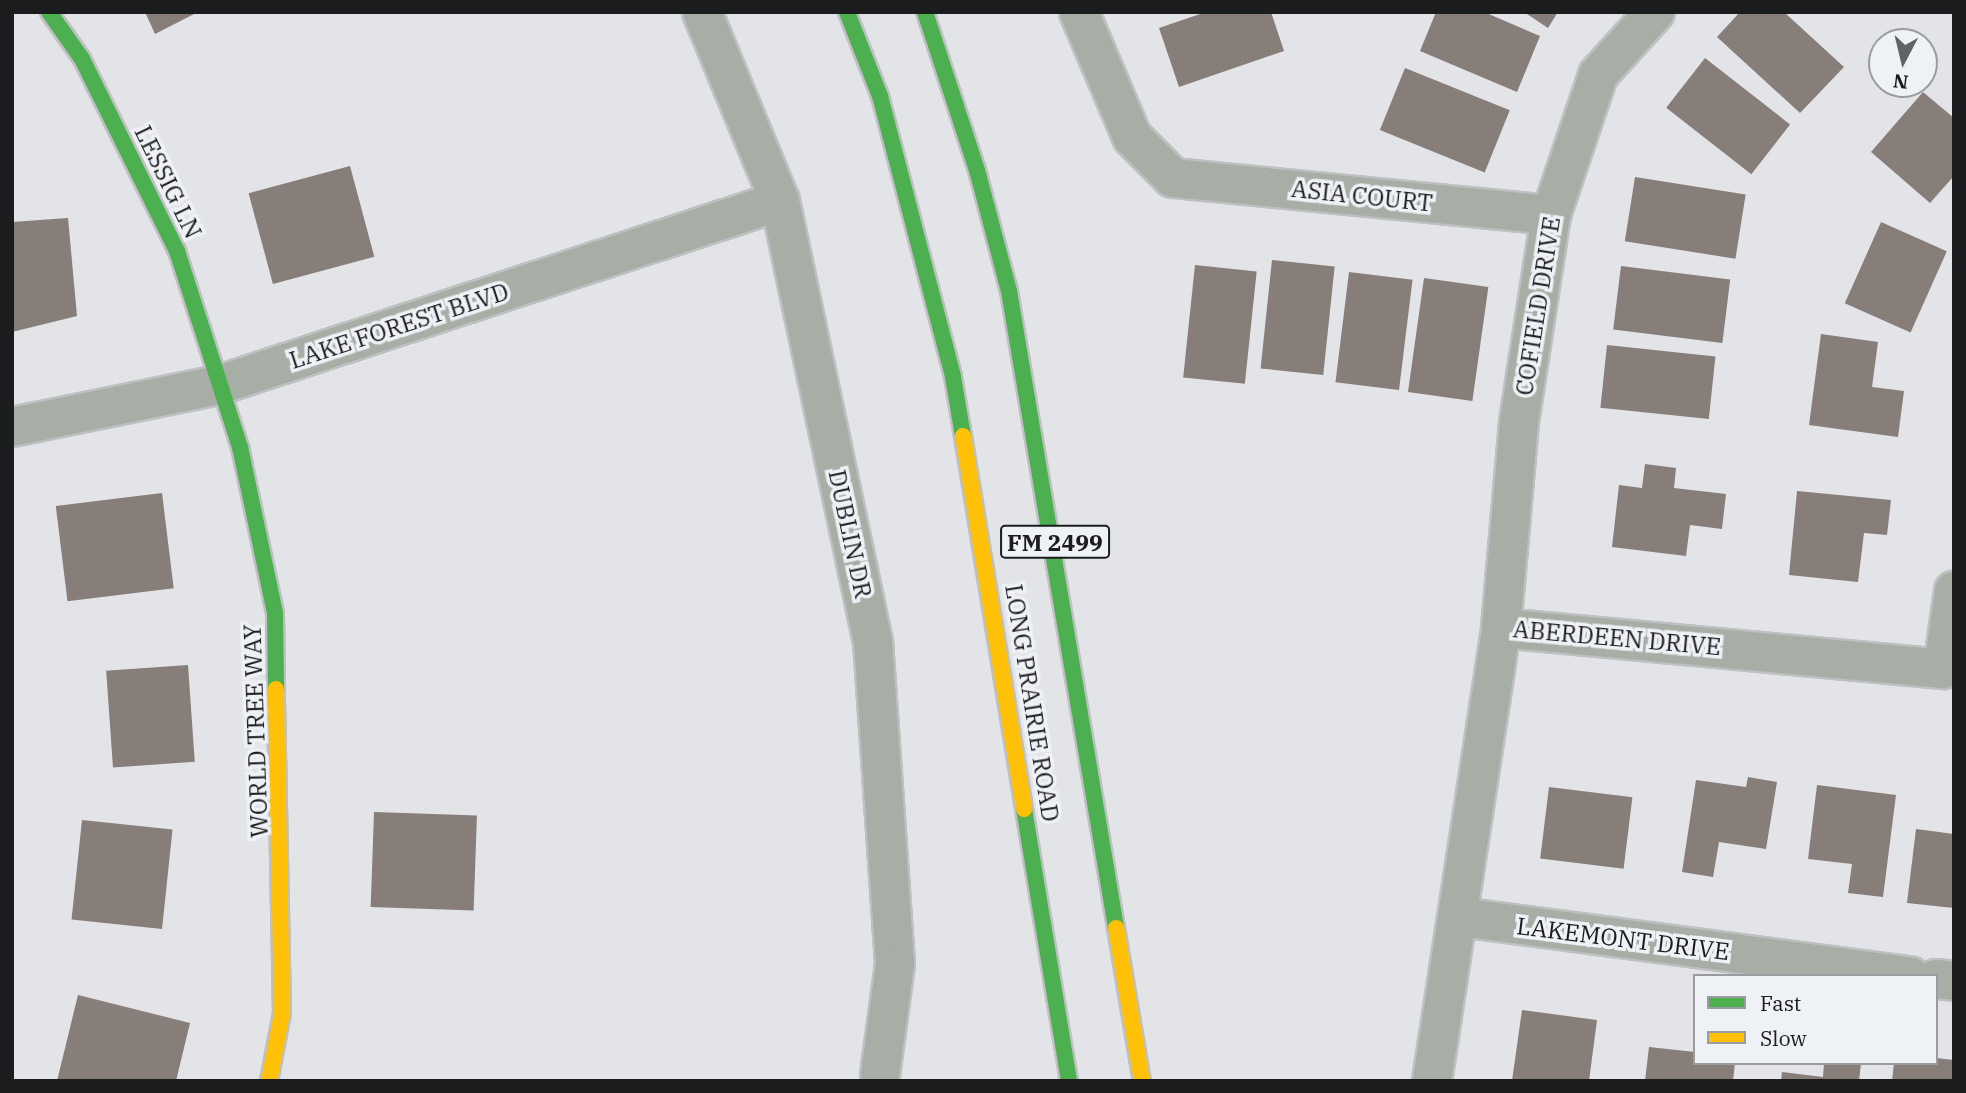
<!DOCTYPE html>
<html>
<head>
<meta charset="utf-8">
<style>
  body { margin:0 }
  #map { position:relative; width:1966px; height:1093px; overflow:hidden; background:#e2e4e7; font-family:"IBM Plex Serif",serif }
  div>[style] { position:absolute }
  .building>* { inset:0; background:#877d79; transform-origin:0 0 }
  .roads { filter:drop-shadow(2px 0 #bfc0c2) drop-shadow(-2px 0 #bfc0c2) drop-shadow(0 2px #bfc0c2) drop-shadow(0 -2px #bfc0c2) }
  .street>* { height:38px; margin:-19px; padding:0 19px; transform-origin:19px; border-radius:19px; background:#a6aea6 }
  .fast>* { height:16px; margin:-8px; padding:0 8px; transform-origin:8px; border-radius:8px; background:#4caf50 }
  .slow>* { height:16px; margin:-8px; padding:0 8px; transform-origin:8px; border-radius:8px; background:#ffc107 }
  span { translate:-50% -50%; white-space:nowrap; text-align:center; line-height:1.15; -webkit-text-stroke:7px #eef1f5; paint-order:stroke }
  .shield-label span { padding:2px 5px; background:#eef1f5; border:2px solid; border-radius:5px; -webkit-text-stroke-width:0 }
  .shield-label { font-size:23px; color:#1b1c1e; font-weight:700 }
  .street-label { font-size:24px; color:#1b1c1e }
  .frame { position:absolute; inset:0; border:14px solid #1b1c1e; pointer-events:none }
  .legend { position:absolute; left:1693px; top:974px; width:245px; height:91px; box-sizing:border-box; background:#eef1f5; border:2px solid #9a9c9f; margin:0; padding:9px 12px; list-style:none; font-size:21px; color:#1b1c1e }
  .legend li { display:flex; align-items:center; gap:14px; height:35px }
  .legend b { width:35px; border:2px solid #9a9c9f }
  .north { position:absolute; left:1868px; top:28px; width:70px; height:70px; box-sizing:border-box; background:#eef1f5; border:2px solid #9a9c9f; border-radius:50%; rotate:187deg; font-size:19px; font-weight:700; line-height:28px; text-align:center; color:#1b1c1e }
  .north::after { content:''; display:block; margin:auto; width:24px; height:32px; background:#616264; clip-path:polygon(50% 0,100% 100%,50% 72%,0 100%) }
</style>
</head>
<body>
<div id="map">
  <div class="building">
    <div style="clip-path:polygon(145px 12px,198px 12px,155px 34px)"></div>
    <div style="clip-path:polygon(1206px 12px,1271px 12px,1284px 51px,1179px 87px,1159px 28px)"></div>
    <div style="clip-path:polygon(1436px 12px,1484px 12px,1540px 36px,1517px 92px,1420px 51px)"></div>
    <div style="clip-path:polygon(1524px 12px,1558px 12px,1548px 28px)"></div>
    <div style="clip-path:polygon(1740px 12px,1784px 12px,1844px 67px,1800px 113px,1717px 37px)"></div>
    <div style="left:1705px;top:58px;width:108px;height:63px;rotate:38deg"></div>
    <div style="left:1405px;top:68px;width:113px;height:67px;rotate:22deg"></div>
    <div style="clip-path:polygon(1923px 92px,1954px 118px,1954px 176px,1930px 203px,1871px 152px)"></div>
    <div style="left:350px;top:166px;width:94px;height:105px;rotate:75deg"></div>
    <div style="left:1635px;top:177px;width:112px;height:65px;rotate:9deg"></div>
    <div style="clip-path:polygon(68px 218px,77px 316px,12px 332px,12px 222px)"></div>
    <div style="left:1881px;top:222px;width:72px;height:89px;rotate:24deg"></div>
    <div style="left:1272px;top:260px;width:63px;height:109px;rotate:6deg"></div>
    <div style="left:1195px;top:265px;width:62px;height:113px;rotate:6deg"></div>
    <div style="left:1621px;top:266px;width:110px;height:64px;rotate:7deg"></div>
    <div style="left:1349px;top:272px;width:64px;height:111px;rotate:7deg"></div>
    <div style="left:1424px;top:278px;width:65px;height:115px;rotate:8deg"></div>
    <div style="clip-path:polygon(1821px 334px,1878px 342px,1872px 387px,1904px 391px,1898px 437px,1809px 425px)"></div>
    <div style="left:1607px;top:345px;width:109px;height:63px;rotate:6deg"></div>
    <div style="clip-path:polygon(1645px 464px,1676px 468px,1674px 488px,1726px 494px,1722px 529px,1690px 525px,1686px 556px,1612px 547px,1619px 485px,1642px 488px)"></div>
    <div style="clip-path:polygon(1797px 491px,1891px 500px,1887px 535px,1864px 533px,1858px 582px,1789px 575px)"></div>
    <div style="left:162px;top:493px;width:96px;height:107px;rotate:83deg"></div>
    <div style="left:188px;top:665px;width:97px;height:82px;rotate:86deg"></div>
    <div style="clip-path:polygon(1748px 777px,1777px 782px,1766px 849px,1719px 842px,1713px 877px,1682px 872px,1696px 780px,1746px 787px)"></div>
    <div style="clip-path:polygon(1817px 785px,1896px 795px,1883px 897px,1848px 893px,1852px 864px,1808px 859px)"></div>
    <div style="left:1549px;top:787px;width:84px;height:72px;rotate:7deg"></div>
    <div style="left:374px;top:812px;width:103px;height:95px;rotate:2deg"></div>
    <div style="left:82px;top:820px;width:91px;height:100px;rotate:6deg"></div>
    <div style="clip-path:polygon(1916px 829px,1954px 834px,1954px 908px,1907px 903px)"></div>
    <div style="clip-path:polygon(78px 995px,190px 1023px,176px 1081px,57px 1081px)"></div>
    <div style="clip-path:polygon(1522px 1010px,1597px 1020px,1589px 1081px,1512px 1081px)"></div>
    <div style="clip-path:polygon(1649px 1047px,1695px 1052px,1695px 1063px,1735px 1063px,1733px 1081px,1645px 1081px)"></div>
    <div style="clip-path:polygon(1936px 1058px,1954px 1060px,1954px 1081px,1892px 1081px,1894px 1063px,1936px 1063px)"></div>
    <div style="clip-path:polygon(1824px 1063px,1861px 1063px,1859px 1081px,1781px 1081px,1782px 1072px,1823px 1077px)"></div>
  </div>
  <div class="roads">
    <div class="street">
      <div style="left:702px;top:12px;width:204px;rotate:67.6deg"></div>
      <div style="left:780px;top:201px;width:450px;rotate:78.1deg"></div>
      <div style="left:873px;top:641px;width:324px;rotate:86.1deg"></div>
      <div style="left:895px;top:964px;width:112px;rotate:97.7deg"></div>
      <div style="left:1079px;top:12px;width:136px;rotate:67deg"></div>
      <div style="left:1132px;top:137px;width:58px;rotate:45deg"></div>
      <div style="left:1173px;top:178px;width:380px;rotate:5.6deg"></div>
      <div style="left:12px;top:427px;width:211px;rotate:-11.5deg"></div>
      <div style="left:219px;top:385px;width:590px;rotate:-18.16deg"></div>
      <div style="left:1501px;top:628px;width:207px;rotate:-85deg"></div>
      <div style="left:1519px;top:422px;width:209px;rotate:-81.2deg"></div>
      <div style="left:1551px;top:215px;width:148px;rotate:-71.4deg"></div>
      <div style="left:1598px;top:75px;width:85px;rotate:-47.9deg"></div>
      <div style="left:1460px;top:917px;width:454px;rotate:7.5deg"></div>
      <div style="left:1936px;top:979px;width:18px;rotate:6deg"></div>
      <div style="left:1432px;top:1081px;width:458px;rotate:-81.3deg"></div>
      <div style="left:1501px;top:628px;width:444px;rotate:5.3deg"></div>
      <div style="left:1943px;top:669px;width:79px;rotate:-82deg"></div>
    </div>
    <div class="fast">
      <div style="left:49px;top:12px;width:57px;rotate:54.9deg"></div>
      <div style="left:82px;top:59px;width:214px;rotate:63.7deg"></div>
      <div style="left:177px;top:251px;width:206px;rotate:72.2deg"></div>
      <div style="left:240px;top:447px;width:170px;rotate:78.1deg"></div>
      <div style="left:275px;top:613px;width:76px;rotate:89.2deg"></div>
      <div style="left:847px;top:12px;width:90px;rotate:68.6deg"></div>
      <div style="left:880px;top:96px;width:290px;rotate:75.4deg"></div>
      <div style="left:953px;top:377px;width:60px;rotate:80.4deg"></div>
      <div style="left:925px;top:12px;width:166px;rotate:71.8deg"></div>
      <div style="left:977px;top:170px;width:125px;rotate:75.2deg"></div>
      <div style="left:1009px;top:291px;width:646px;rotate:80.46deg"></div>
      <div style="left:1024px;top:809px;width:276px;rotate:80.6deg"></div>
    </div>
    <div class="slow">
      <div style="left:963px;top:436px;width:378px;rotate:80.7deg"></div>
      <div style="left:1116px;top:928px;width:155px;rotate:80.4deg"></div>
      <div style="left:269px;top:1081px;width:69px;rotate:-79.2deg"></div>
      <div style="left:282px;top:1013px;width:324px;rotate:-91.1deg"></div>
    </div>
  </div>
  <div class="shield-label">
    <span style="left:1055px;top:542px">FM 2499</span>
  </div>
  <div class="street-label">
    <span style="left:168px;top:182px;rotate:64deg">LESSIG LN</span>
    <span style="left:1362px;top:196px;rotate:6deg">ASIA COURT</span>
    <span style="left:1538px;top:306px;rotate:-81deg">COFIELD DRIVE</span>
    <span style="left:399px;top:326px;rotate:-18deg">LAKE FOREST BLVD</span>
    <span style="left:850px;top:534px;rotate:78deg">DUBLIN DR</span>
    <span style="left:1617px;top:638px;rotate:5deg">ABERDEEN DRIVE</span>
    <span style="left:1032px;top:703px;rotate:81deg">LONG PRAIRIE ROAD</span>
    <span style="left:256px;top:731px;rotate:-92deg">WORLD TREE WAY</span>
    <span style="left:1623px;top:939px;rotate:7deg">LAKEMONT DRIVE</span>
  </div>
  <div class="frame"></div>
  <ul class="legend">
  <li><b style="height:9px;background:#4caf50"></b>Fast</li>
  <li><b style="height:9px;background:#ffc107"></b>Slow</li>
  </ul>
  <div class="north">N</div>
</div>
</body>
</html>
